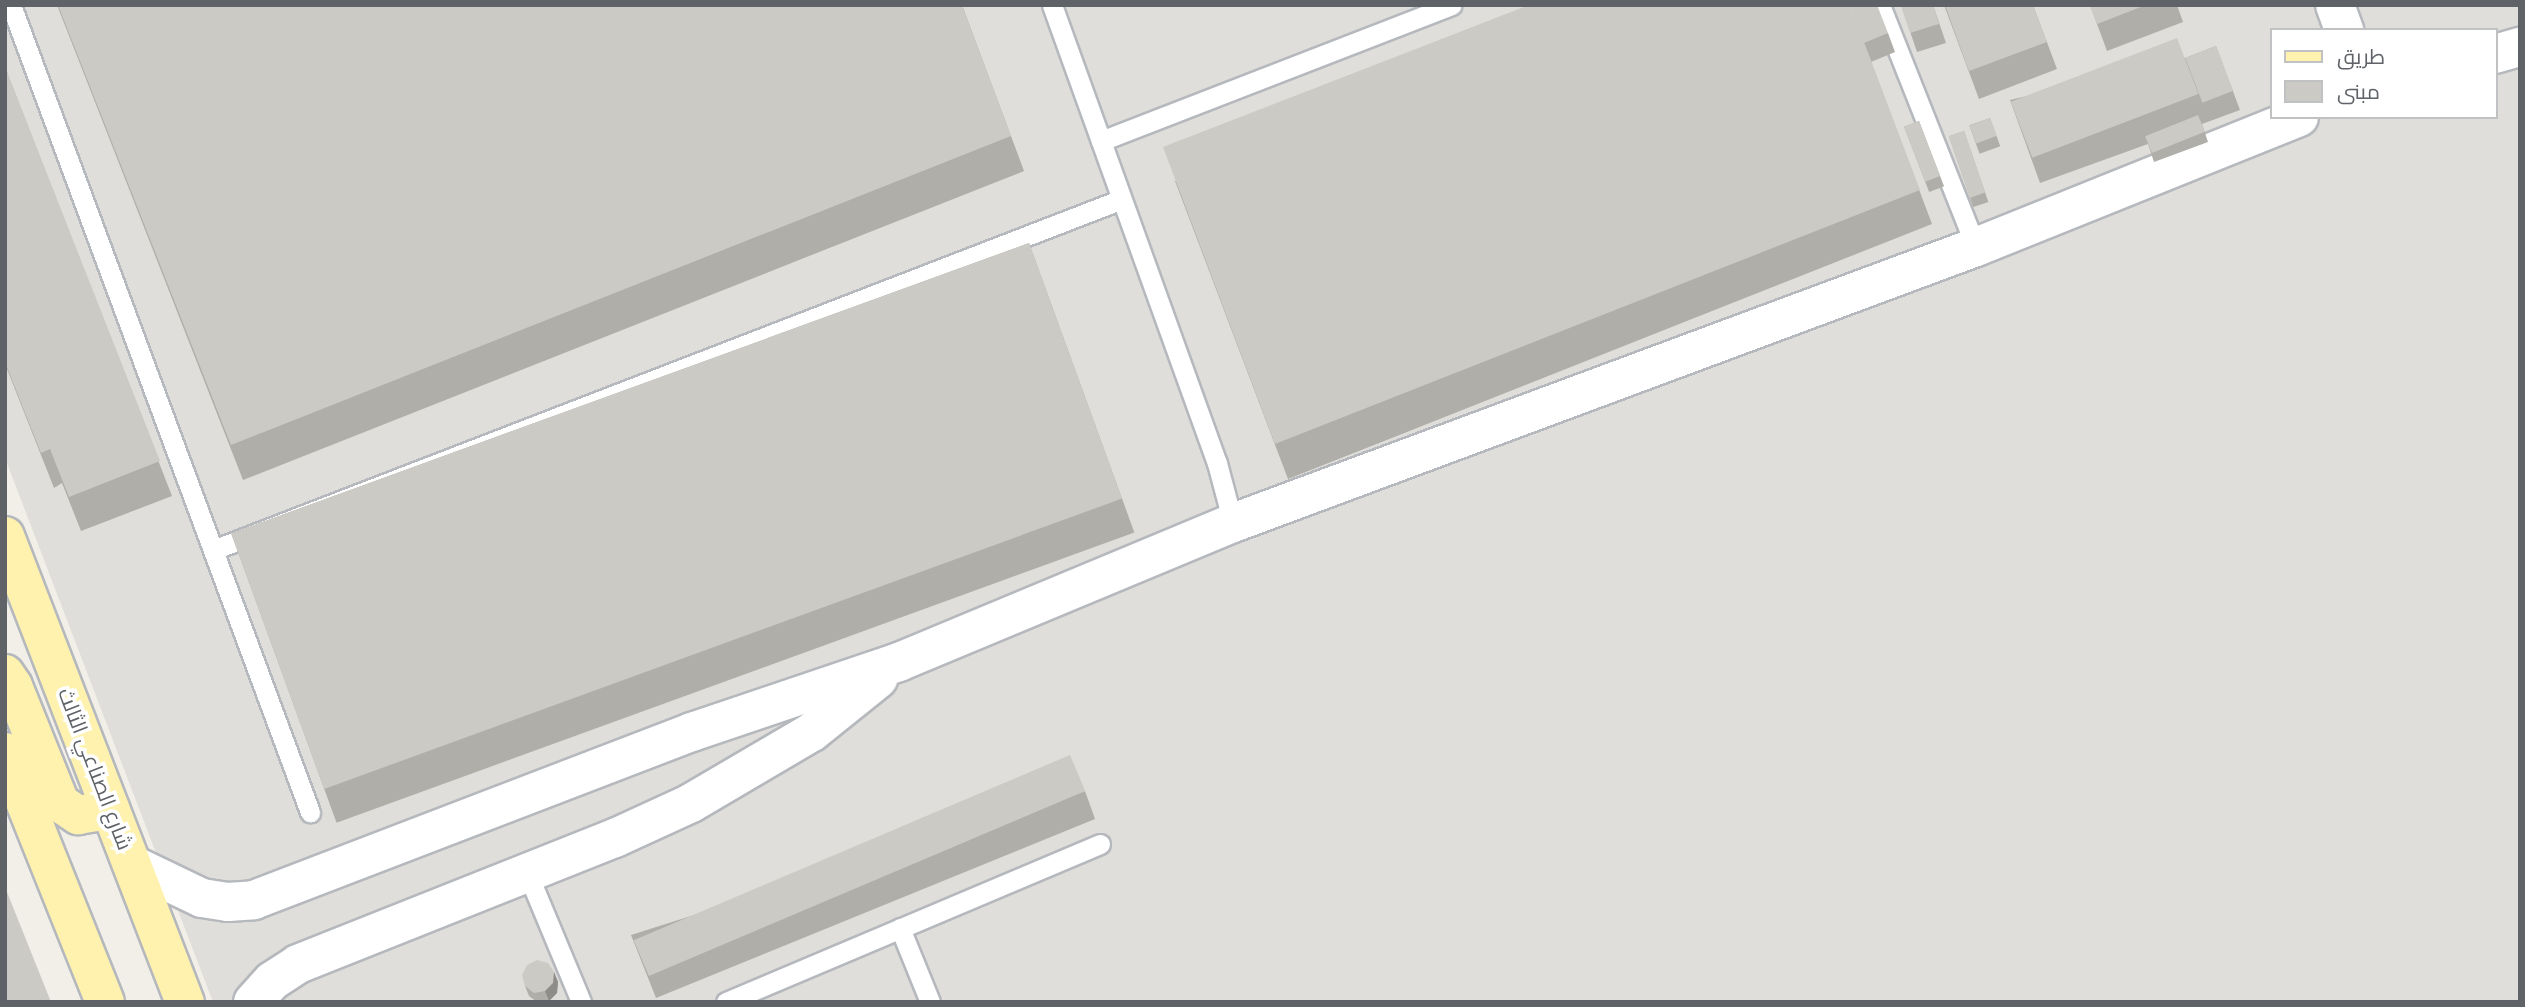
<!DOCTYPE html>
<html>
<head>
<meta charset="utf-8">
<style>
  body { margin:0 }
  #map { position:relative; width:2525px; height:1007px; overflow:hidden; background:#f1efe8; font-family:Poppins,Cairo,sans-serif }
  div>[style] { position:absolute }
  .industrial>* { inset:0; background:#e0deda }
  .roads { filter:drop-shadow(2px 0 #b5b8bc) drop-shadow(-2px 0 #b5b8bc) drop-shadow(0 2px #b5b8bc) drop-shadow(0 -2px #b5b8bc) }
  .lane>* { height:19px; margin:-9.5px; padding:0 9.5px; transform-origin:9.5px; border-radius:9.5px; background:#fff }
  .street>* { height:38px; margin:-19px; padding:0 19px; transform-origin:19px; border-radius:19px; background:#fff }
  .primary>* { height:38px; margin:-19px; padding:0 19px; transform-origin:19px; border-radius:19px; background:#fff2af }
  .wall>* { inset:0; background:#afaea9; transform-origin:0 0 }
  .shaded-wall>* { inset:0; background:#8f8d8a }
  .building>* { inset:0; background:#cccac5; transform-origin:0 0 }
  span { translate:-50% -50%; white-space:nowrap; text-align:center; line-height:1.15; -webkit-text-stroke:7px #fff; paint-order:stroke }
  .street-label { font-size:21px; color:#5f6368 }
  .frame { position:absolute; inset:0; border:7px solid #5f6368; pointer-events:none }
  .legend { position:absolute; left:2270px; top:28px; width:228px; height:91px; box-sizing:border-box; background:#fff; border:2px solid #bfc1c3; margin:0; padding:9px 12px; list-style:none; font-size:21px; color:#5f6368 }
  .legend li { display:flex; align-items:center; gap:14px; height:35px }
  .legend b { width:35px; border:2px solid #bfc1c3 }
</style>
</head>
<body>
<div id="map">
  <div class="industrial">
    <div style="clip-path:polygon(evenodd,5px 5px,2520px 5px,2520px 1002px,213px 1002px,5px 458px,5px 5px,2271px 30px,2495px 30px,2495px 117px,2271px 117px,2271px 30px)"></div>
  </div>
  <div class="roads">
    <div class="lane">
      <div style="left:11px;top:5px;width:861px;rotate:69.67deg"></div>
      <div style="left:1052px;top:5px;width:487px;rotate:70.2deg"></div>
      <div style="left:1217px;top:463px;width:62px;rotate:75.1deg"></div>
      <div style="left:1880px;top:5px;width:260px;rotate:68.4deg"></div>
      <div style="left:1101px;top:141px;width:376px;rotate:-21.2deg"></div>
      <div style="left:213px;top:550px;width:974px;rotate:-21.11deg"></div>
      <div style="left:527px;top:872px;width:141px;rotate:67.4deg"></div>
      <div style="left:900px;top:928px;width:80px;rotate:67.9deg"></div>
      <div style="left:726px;top:1002px;width:406px;rotate:-22.9deg"></div>
    </div>
    <div class="street">
      <div style="left:2335px;top:5px;width:27px;rotate:70deg"></div>
      <div style="left:2495px;top:54px;width:26px;rotate:-16deg"></div>
      <div style="left:133px;top:865px;width:76px;rotate:25.6deg"></div>
      <div style="left:202px;top:898px;width:26px;rotate:9deg"></div>
      <div style="left:228px;top:902px;width:26px;rotate:-4deg"></div>
      <div style="left:254px;top:900px;width:469px;rotate:-21deg"></div>
      <div style="left:692px;top:732px;width:219px;rotate:-18.7deg"></div>
      <div style="left:899px;top:662px;width:362px;rotate:-22.6deg"></div>
      <div style="left:1233px;top:523px;width:793px;rotate:-20.38deg"></div>
      <div style="left:1976px;top:247px;width:348px;rotate:-21.9deg"></div>
      <div style="left:253px;top:1002px;width:28px;rotate:-48deg"></div>
      <div style="left:272px;top:981px;width:31px;rotate:-33deg"></div>
      <div style="left:298px;top:964px;width:341px;rotate:-21.7deg"></div>
      <div style="left:615px;top:838px;width:84px;rotate:-24.7deg"></div>
      <div style="left:691px;top:803px;width:140px;rotate:-30.4deg"></div>
      <div style="left:812px;top:732px;width:85px;rotate:-38.8deg"></div>
    </div>
    <div class="primary">
      <div style="left:5px;top:536px;width:500px;rotate:68.9deg"></div>
      <div style="left:5px;top:674px;width:14px;rotate:56deg"></div>
      <div style="left:13px;top:686px;width:126px;rotate:68.1deg"></div>
      <div style="left:60px;top:803px;width:22px;rotate:34deg"></div>
      <div style="left:78px;top:815px;width:33px;rotate:-9deg"></div>
      <div style="left:5px;top:752px;width:269px;rotate:68.2deg"></div>
    </div>
  </div>
  <div class="wall">
    <div style="clip-path:polygon(57px 5px,962px 5px,1024px 171px,243px 480px)"></div>
    <div style="clip-path:polygon(1901px 5px,1933px 5px,1946px 43px,1917px 52px)"></div>
    <div style="clip-path:polygon(1944px 5px,2033px 5px,2057px 69px,1979px 99px)"></div>
    <div style="clip-path:polygon(2090px 5px,2177px 5px,2183px 22px,2107px 51px)"></div>
    <div style="clip-path:polygon(1888px 33px,1895px 52px,1871px 62px,1932px 224px,1288px 479px,1175px 181px)"></div>
    <div style="clip-path:polygon(2216px 46px,2240px 110px,2202px 124px,2208px 142px,2154px 162px,2148px 144px,2040px 183px,2010px 100px,2185px 58px)"></div>
    <div style="clip-path:polygon(5px 67px,172px 496px,81px 531px,62px 483px,54px 488px,5px 364px)"></div>
    <div style="left:1990px;top:118px;width:30px;height:22px;rotate:70deg"></div>
    <div style="left:1919px;top:121px;width:70px;height:16px;rotate:69deg"></div>
    <div style="left:1964px;top:131px;width:75px;height:16px;rotate:71deg"></div>
    <div style="left:1029px;top:243px;width:308px;height:849px;rotate:70deg"></div>
    <div style="clip-path:polygon(1085px 791px,1095px 819px,656px 998px,631px 935px)"></div>
    <div style="clip-path:polygon(554px 972px,558px 982px,557px 993px,549px 1001px,537px 1002px,529px 996px,525px 986px)"></div>
  </div>
  <div class="shaded-wall">
    <div style="clip-path:polygon(554px 972px,558px 982px,557px 993px,549px 1001px,545px 991px)"></div>
  </div>
  <div class="building">
    <div style="clip-path:polygon(58px 5px,962px 5px,1011px 136px,231px 445px)"></div>
    <div style="clip-path:polygon(1529px 5px,1850px 5px,1920px 190px,1275px 444px,1163px 147px)"></div>
    <div style="clip-path:polygon(1850px 5px,1877px 5px,1888px 33px,1864px 43px)"></div>
    <div style="clip-path:polygon(1901px 5px,1933px 5px,1939px 24px,1910px 33px)"></div>
    <div style="clip-path:polygon(1945px 5px,2033px 5px,2047px 42px,1969px 71px)"></div>
    <div style="clip-path:polygon(2090px 5px,2146px 5px,2097px 24px)"></div>
    <div style="left:2177px;top:38px;width:60px;height:178px;rotate:69deg"></div>
    <div style="left:2216px;top:46px;width:48px;height:33px;rotate:69deg"></div>
    <div style="clip-path:polygon(5px 67px,160px 461px,69px 497px,50px 449px,41px 453px,5px 362px)"></div>
    <div style="left:2198px;top:115px;width:18px;height:57px;rotate:68deg"></div>
    <div style="left:1990px;top:118px;width:19px;height:22px;rotate:69deg"></div>
    <div style="left:1919px;top:121px;width:59px;height:16px;rotate:69deg"></div>
    <div style="left:1964px;top:131px;width:65px;height:16px;rotate:71deg"></div>
    <div style="left:1029px;top:243px;width:272px;height:849px;rotate:70deg"></div>
    <div style="left:1070px;top:755px;width:39px;height:474px;rotate:67deg"></div>
    <div style="clip-path:polygon(5px 887px,51px 1002px,5px 1002px)"></div>
    <div style="clip-path:polygon(537px 960px,548px 963px,554px 972px,553px 983px,545px 991px,534px 993px,525px 986px,522px 975px,527px 965px)"></div>
  </div>
  <div class="street-label">
    <span style="left:95px;top:769px;rotate:69deg">شارع الصناعي الثالث</span>
  </div>
  <div class="frame"></div>
  <ul class="legend">
  <li><b style="height:9px;background:#fff2af"></b>طريق</li>
  <li><b style="height:19px;background:#cccac5"></b>مبنى</li>
  </ul>
</div>
</body>
</html>
